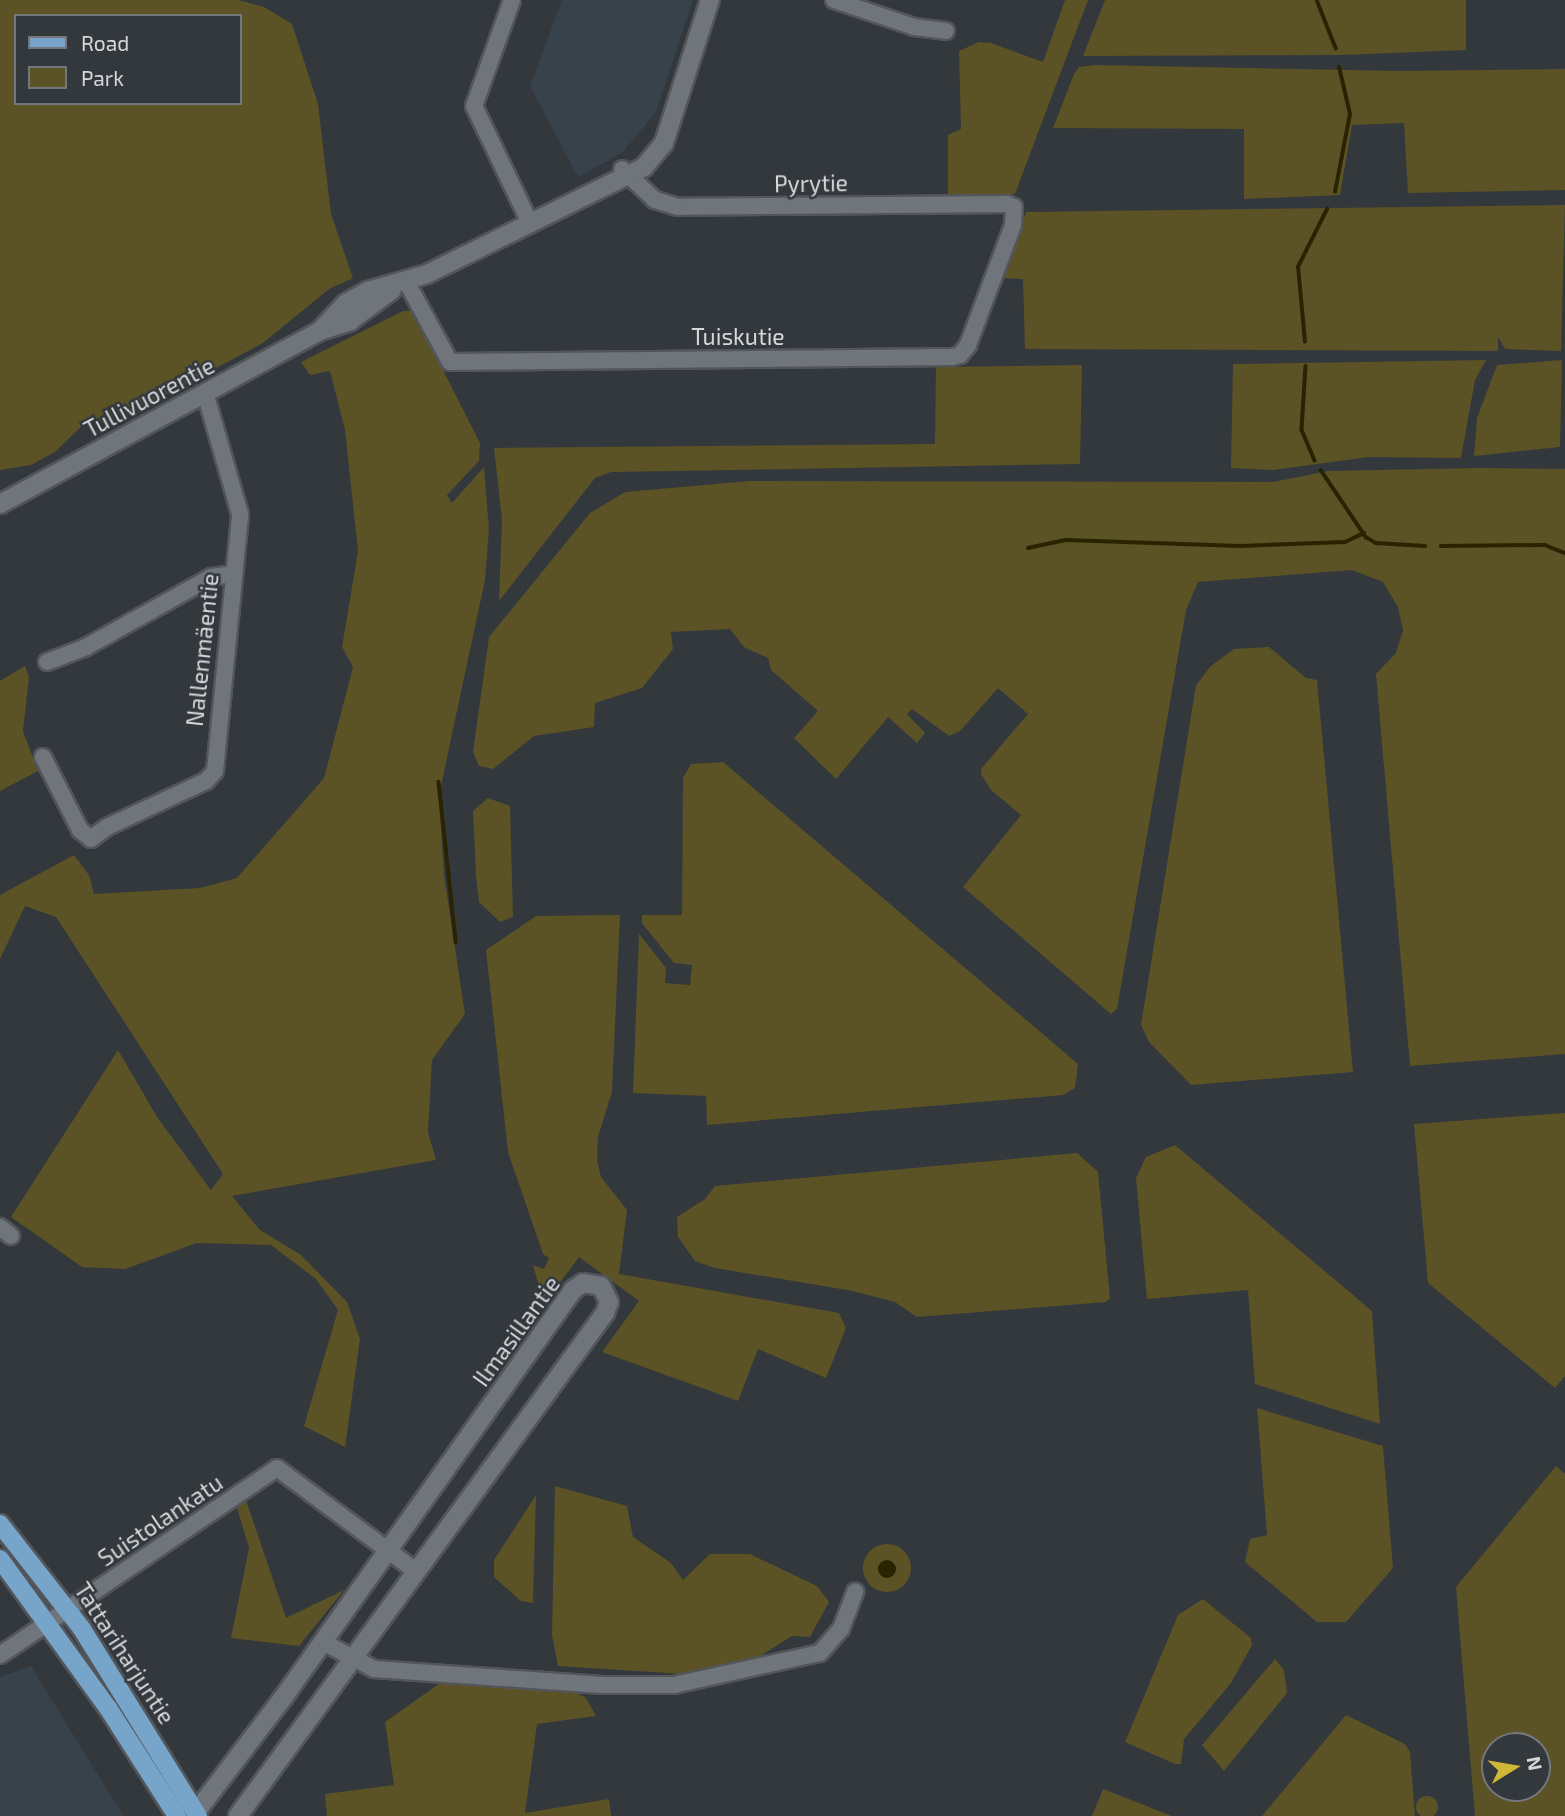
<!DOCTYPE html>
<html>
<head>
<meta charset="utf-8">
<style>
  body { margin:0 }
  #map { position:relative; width:1565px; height:1816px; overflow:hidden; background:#33383d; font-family:"Exo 2",sans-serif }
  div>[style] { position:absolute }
  .built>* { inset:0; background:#37424b }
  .green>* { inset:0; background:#5b5226 }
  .round { border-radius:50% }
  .water>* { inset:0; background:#2a2300 }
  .stream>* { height:3.5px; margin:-1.75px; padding:0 1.75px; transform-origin:1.75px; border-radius:1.75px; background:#2a2300 }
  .roads { filter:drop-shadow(2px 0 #52565b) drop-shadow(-2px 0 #52565b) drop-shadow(0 2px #52565b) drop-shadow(0 -2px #52565b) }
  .street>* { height:16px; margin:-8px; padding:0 8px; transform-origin:8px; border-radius:8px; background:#6f757a }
  .secondary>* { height:18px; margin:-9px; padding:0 9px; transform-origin:9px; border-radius:9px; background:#6f757a }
  .primary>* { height:18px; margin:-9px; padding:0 9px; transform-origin:9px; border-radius:9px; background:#77a4c9 }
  span { translate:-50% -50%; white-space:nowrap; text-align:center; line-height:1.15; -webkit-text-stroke:5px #33383d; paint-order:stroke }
  .street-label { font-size:23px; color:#d5d8db }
  .legend { position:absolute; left:14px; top:14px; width:228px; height:91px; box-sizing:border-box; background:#33383d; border:2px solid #74787c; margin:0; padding:9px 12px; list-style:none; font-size:21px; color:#d5d8db }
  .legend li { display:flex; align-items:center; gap:14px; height:35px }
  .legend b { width:35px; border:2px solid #74787c }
  .north { position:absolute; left:1481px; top:1732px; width:70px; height:70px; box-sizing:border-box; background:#33383d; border:2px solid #74787c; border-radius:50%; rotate:79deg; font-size:19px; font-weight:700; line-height:28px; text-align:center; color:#d5d8db }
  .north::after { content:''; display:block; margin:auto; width:24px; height:32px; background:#d1b736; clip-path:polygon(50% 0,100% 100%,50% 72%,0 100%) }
</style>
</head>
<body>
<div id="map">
  <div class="built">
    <div style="clip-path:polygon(562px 0,693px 0,656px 112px,622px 153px,578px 177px,530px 86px)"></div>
    <div style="clip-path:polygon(31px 1666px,106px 1788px,124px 1816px,0 1816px,0 1677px)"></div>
  </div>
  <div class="green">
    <div style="clip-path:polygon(evenodd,0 0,238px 0,264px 7px,292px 24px,318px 104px,331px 214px,353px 278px,329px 289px,263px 343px,122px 418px,85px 423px,55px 452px,31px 465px,0 470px,0 0,16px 16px,240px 16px,240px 103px,16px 103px,16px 16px)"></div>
    <div style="clip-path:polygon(1065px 0,1088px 0,1015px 194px,948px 195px,948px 135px,961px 129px,959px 51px,979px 42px,991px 43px,1043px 62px)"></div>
    <div style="clip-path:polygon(1105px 0,1466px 0,1466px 50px,1342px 55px,1083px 56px)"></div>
    <div style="clip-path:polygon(1094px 65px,1400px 71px,1565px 69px,1565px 190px,1408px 193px,1404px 123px,1352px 125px,1340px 195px,1244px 199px,1244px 129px,1053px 128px,1074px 74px,1079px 67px)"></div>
    <div style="clip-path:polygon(1565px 205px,1561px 351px,1505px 349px,1498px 337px,1498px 351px,1025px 349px,1023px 279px,1004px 278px,1026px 212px)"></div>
    <div style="clip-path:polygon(403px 311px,413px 311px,480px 443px,479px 461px,447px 495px,452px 503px,484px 467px,489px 530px,485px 580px,439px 795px,444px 875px,465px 1014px,432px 1060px,428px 1132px,436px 1160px,232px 1196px,260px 1230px,301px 1255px,347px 1302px,360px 1339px,345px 1447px,304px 1426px,338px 1310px,316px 1279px,271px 1245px,197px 1243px,125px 1269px,82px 1267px,11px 1217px,118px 1050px,157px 1117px,211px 1190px,223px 1174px,56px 917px,25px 906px,0 959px,0 895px,74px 855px,89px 875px,94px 894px,200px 888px,237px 878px,324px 778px,353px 667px,342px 647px,358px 551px,345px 430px,330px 371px,310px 375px,301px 362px)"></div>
    <div style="clip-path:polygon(1486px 360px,1475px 380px,1461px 458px,1369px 457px,1273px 470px,1231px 468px,1233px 364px)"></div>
    <div style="clip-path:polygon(1562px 360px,1560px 447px,1474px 456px,1477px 418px,1497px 365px)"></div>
    <div style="clip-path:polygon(1082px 365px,1080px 464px,611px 472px,595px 478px,499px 601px,502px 520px,494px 448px,935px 444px,936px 367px)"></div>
    <div style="clip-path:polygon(1478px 468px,1565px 469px,1565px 1054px,1410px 1066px,1376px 674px,1396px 653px,1403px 630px,1398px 607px,1383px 582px,1352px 570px,1198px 582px,1186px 610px,1117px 1009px,1111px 1014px,963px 887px,1021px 815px,991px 790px,981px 774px,981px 769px,1028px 714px,998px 688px,960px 731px,949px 736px,912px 709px,907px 714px,925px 733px,917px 743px,888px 717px,836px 779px,794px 738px,818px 711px,771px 670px,768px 658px,744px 647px,730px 629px,671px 632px,673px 649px,642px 688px,595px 703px,594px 727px,534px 736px,493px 769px,479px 766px,473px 752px,489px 637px,590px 513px,625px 492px,750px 481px,1273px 482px,1328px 471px)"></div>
    <div style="clip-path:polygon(1269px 647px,1306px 678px,1317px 680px,1353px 1072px,1191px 1085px,1149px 1042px,1141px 1025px,1196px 685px,1211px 666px,1234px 649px)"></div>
    <div style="clip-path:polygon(25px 666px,29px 677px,23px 731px,38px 771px,0 791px,0 681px)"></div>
    <div style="clip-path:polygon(723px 762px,1078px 1064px,1075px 1088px,1063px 1095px,707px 1125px,706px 1096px,633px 1093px,639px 934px,666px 968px,665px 983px,690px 985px,692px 965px,674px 963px,642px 923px,642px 915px,682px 915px,683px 778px,691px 764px)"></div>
    <div style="clip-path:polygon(488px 798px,510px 806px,513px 917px,500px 922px,479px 902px,476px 876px,473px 811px)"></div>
    <div style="clip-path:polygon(620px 915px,612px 1092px,598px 1137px,597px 1161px,601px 1177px,627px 1210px,619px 1274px,839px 1313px,846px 1328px,826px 1378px,758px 1349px,738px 1401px,602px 1352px,639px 1301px,579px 1257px,544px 1304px,533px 1265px,544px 1269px,549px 1258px,543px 1254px,508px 1152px,486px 950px,536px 916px)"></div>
    <div style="clip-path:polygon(1565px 1113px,1565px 1376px,1555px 1388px,1428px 1283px,1414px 1124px)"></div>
    <div style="clip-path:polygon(1175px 1145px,1372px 1311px,1380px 1424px,1255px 1384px,1248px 1290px,1147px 1299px,1136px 1178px,1146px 1157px)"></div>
    <div style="clip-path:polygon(1077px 1153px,1098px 1172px,1110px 1298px,1106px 1302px,917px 1317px,895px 1302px,853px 1291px,715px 1268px,695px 1261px,678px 1237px,677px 1217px,705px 1199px,715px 1186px)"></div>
    <div style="clip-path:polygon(1257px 1408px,1383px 1446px,1393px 1568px,1346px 1622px,1317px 1622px,1245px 1562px,1250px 1539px,1267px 1535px)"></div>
    <div style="clip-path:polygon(evenodd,1556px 1466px,1565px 1474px,1565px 1816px,1475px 1816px,1456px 1587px,1556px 1466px,1537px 1746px,1537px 1788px,1495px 1788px,1495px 1746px,1537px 1746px)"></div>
    <div style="clip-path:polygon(555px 1486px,627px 1506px,633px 1537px,671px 1563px,683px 1580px,710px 1554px,750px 1554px,817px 1586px,829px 1602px,810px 1637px,792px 1636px,747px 1664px,683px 1674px,558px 1666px,552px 1635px)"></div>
    <div style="clip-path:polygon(536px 1495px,533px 1602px,533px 1603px,521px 1601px,494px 1577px,494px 1560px)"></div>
    <div style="clip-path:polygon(245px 1497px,286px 1618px,344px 1590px,299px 1646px,231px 1638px,249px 1548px,234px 1498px)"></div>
    <div class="round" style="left:863px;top:1544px;width:48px;height:48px"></div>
    <div style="clip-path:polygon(1203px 1599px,1251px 1638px,1252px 1645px,1231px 1683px,1184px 1739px,1181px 1764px,1175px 1764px,1125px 1742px,1178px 1615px)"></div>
    <div style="clip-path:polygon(1275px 1659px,1284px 1670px,1287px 1693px,1224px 1771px,1202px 1745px)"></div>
    <div style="clip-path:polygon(443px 1681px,573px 1691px,586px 1698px,596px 1716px,537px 1724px,525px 1813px,609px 1799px,611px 1816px,327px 1816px,325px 1794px,394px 1785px,385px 1722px)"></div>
    <div style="clip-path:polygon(1346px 1715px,1405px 1744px,1410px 1752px,1415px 1816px,1262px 1816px)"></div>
    <div style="clip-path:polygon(1103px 1789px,1172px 1816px,1092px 1816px)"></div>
    <div class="round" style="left:1416px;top:1796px;width:22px;height:22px"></div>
  </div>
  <div class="water">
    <div class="round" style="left:878px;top:1560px;width:18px;height:18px"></div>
  </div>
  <div class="stream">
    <div style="left:1317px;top:0;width:52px;rotate:68.4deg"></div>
    <div style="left:1335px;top:192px;width:79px;rotate:-79.1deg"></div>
    <div style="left:1350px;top:114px;width:48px;rotate:-103.2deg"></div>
    <div style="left:1305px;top:342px;width:75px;rotate:-95.3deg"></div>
    <div style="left:1298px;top:267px;width:65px;rotate:-63.4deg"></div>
    <div style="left:1306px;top:366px;width:64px;rotate:93.6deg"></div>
    <div style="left:1302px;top:430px;width:33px;rotate:67deg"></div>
    <div style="left:1321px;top:470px;width:81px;rotate:56.1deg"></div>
    <div style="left:1366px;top:537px;width:12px;rotate:31deg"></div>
    <div style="left:1376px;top:543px;width:49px;rotate:3.5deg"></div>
    <div style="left:1441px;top:546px;width:104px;rotate:-0.6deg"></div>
    <div style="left:1545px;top:545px;width:22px;rotate:22deg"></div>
    <div style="left:1028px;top:548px;width:39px;rotate:-12deg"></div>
    <div style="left:1066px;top:540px;width:174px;rotate:2deg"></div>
    <div style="left:1240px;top:546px;width:105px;rotate:-2.2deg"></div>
    <div style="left:1345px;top:542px;width:21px;rotate:-25deg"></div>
    <div style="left:439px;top:782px;width:161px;rotate:83.9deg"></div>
  </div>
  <div class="roads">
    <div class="street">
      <div style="left:512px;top:0;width:113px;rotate:109.7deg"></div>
      <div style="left:474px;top:106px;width:130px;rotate:64.4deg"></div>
      <div style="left:834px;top:0;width:84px;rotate:18.6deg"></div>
      <div style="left:914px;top:27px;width:32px;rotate:7deg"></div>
      <div style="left:406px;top:281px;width:92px;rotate:61.5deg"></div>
      <div style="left:450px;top:362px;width:502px;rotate:-0.57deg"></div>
      <div style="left:952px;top:357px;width:8px;rotate:-14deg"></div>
      <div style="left:960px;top:355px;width:13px;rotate:-51deg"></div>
      <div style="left:968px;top:345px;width:128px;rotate:-69.4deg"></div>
      <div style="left:1013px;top:225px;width:18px;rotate:-87deg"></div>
      <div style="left:1014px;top:207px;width:8px;rotate:-157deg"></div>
      <div style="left:1007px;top:204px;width:329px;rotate:179.5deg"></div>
      <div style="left:678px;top:207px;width:24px;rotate:-163deg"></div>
      <div style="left:655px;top:200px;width:45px;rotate:-136.8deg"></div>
      <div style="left:47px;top:662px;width:42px;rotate:-21deg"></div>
      <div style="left:86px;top:647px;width:143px;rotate:-29.2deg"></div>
      <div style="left:211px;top:577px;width:21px;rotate:-8deg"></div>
      <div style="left:43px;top:757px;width:82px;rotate:63.1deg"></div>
      <div style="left:80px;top:830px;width:14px;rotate:39deg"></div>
      <div style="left:91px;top:839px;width:20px;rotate:-37deg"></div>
      <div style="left:107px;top:827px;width:109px;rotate:-24.9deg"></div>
      <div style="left:206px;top:781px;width:13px;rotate:-48deg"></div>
      <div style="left:215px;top:771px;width:258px;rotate:-84.4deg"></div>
      <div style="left:240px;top:514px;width:123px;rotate:-106.1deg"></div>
      <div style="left:0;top:1227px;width:14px;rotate:39deg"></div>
      <div style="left:323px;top:1642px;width:58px;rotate:27.9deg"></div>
      <div style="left:374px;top:1669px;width:229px;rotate:4deg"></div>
      <div style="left:602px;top:1685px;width:72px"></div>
      <div style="left:674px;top:1685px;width:149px;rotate:-12.4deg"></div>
      <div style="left:820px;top:1653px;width:32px;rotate:-49deg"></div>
      <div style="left:841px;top:1629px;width:40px;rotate:-69deg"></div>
      <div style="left:0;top:1655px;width:334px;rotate:-34deg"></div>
      <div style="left:277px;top:1468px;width:174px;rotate:36.6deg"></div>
    </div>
    <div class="secondary">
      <div style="left:320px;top:331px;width:38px;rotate:-47deg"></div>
      <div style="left:346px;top:303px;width:25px;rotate:-29deg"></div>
      <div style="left:368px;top:291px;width:61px;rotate:-16.1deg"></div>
      <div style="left:427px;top:274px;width:242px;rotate:-26.2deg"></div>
      <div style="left:644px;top:167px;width:31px;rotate:-50deg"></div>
      <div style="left:664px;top:143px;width:150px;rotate:-72.2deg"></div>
      <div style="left:0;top:504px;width:364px;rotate:-28.4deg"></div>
      <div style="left:320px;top:331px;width:32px;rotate:-18deg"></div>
      <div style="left:350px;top:321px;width:52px;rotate:-36.4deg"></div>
      <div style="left:193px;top:1816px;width:148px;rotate:-52.7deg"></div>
      <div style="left:283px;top:1698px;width:501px;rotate:-54.6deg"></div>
      <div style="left:573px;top:1290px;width:12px;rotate:-35deg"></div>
      <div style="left:583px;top:1283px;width:18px;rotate:9deg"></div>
      <div style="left:601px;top:1286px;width:18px;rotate:63deg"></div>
      <div style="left:609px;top:1302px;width:12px;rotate:110deg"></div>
      <div style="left:605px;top:1313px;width:623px;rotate:126.12deg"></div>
    </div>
    <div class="primary">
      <div style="left:0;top:1524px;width:133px;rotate:52deg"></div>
      <div style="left:82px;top:1629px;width:220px;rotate:58.2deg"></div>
      <div style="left:0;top:1559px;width:184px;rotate:54.1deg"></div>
      <div style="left:108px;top:1708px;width:128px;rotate:57.4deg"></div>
    </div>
  </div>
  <div class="street-label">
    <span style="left:811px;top:183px;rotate:-1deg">Pyrytie</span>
    <span style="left:738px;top:336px">Tuiskutie</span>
    <span style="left:149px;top:397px;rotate:-28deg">Tullivuorentie</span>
    <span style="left:202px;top:650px;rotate:-84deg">Nallenmäentie</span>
    <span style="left:516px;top:1331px;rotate:-54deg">Ilmasillantie</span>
    <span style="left:160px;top:1520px;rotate:-34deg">Suistolankatu</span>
    <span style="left:125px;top:1653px;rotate:57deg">Tattariharjuntie</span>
  </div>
  <ul class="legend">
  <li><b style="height:9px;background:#77a4c9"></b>Road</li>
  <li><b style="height:19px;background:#5b5226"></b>Park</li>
  </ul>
  <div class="north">N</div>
</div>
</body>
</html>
